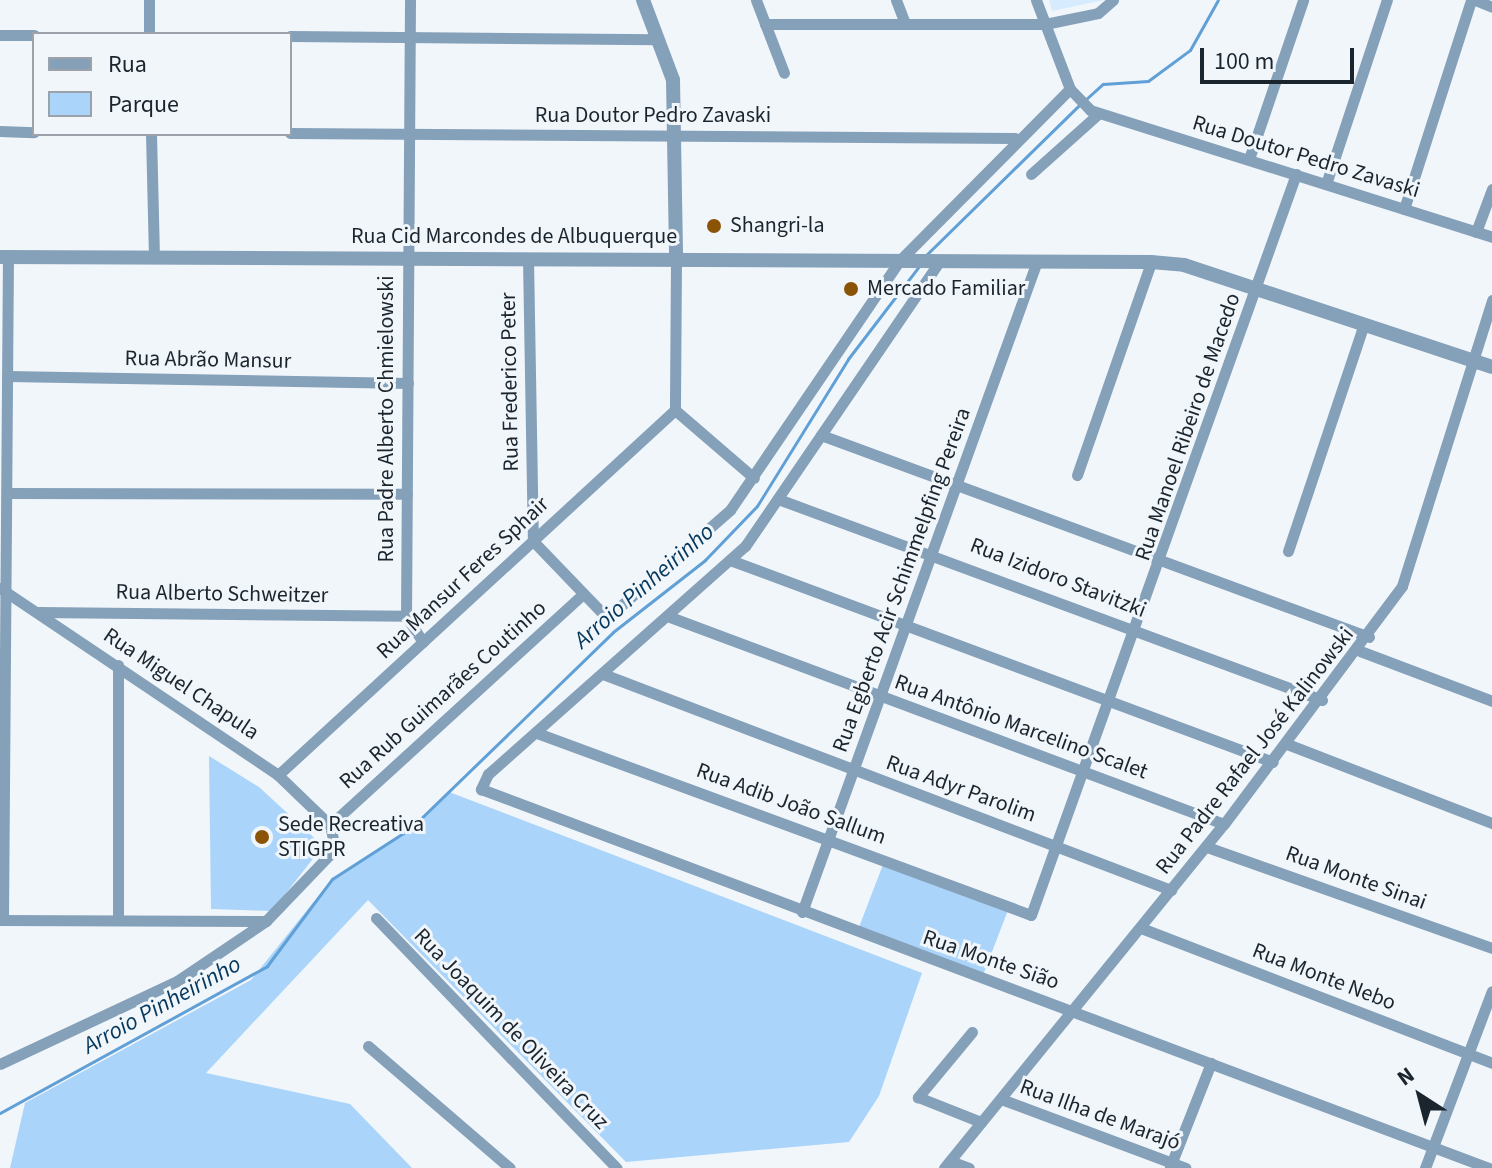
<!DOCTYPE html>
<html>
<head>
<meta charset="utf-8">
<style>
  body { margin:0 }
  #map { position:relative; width:1492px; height:1168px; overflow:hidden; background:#f1f6fb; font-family:"Source Sans 3",sans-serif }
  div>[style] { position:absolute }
  .built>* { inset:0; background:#d7ebfe }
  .green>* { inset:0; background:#aad4f9; transform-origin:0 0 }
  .stream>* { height:3px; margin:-1.5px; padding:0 1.5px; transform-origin:1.5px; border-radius:1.5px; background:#60a0d6 }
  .minor>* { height:11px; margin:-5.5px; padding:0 5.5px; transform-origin:5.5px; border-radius:5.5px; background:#85a0b9 }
  .tertiary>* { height:14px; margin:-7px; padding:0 7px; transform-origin:7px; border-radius:7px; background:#85a0b9 }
  .dots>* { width:22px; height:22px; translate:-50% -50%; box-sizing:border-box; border:4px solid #f1f6fb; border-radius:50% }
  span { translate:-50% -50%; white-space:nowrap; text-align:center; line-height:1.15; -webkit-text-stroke:6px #f1f6fb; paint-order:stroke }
  .street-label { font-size:22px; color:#1b252e }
  .poi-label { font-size:22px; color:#1b252e }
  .left { translate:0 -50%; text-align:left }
  .water-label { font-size:24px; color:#05385c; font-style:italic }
  .legend { position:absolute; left:32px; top:32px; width:260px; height:104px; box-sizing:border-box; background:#f1f6fb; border:2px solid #9ba2a9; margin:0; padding:10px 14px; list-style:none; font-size:24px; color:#1b252e }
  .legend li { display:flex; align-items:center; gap:16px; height:40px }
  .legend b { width:40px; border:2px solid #9ba2a9 }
  .north { position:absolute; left:1380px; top:1056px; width:80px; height:80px; -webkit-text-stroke:6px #f1f6fb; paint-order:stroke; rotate:324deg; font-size:22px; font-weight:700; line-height:32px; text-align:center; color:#1b252e }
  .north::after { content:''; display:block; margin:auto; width:28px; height:36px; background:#1b252e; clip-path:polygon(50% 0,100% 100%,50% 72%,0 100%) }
  .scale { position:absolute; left:1200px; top:48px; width:154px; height:36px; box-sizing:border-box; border:4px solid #1b252e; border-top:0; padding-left:10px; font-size:24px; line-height:28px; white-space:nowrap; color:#1b252e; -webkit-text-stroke:6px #f1f6fb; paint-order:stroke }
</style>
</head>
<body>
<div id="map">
  <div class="built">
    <div style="clip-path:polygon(1049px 0,1104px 0,1052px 11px)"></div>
  </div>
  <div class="green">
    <div style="clip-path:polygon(209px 756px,259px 787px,323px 846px,272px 911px,211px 909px)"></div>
    <div style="clip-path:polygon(449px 792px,922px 973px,879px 1096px,849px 1142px,626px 1162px,368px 900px,206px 1073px,350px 1104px,412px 1168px,10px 1168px,25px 1103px,251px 980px,332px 879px,410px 828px)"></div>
    <div style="left:884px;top:862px;width:133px;height:73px;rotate:21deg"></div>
  </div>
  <div class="stream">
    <div style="left:1085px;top:100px;width:24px;rotate:-42deg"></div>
    <div style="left:1103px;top:84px;width:45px;rotate:-3.8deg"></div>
    <div style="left:1148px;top:81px;width:52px;rotate:-36.4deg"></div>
    <div style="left:1190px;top:50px;width:57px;rotate:-60.8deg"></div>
    <div style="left:925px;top:256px;width:216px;rotate:-44.4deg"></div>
    <div style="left:0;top:1113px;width:305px;rotate:-28.8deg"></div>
    <div style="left:267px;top:966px;width:109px;rotate:-53.2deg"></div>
    <div style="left:332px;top:879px;width:94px;rotate:-32.8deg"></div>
    <div style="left:411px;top:828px;width:281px;rotate:-44.1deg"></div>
    <div style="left:613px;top:632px;width:117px;rotate:-38deg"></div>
    <div style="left:705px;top:560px;width:75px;rotate:-46.1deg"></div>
    <div style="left:757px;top:506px;width:173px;rotate:-58.2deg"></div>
    <div style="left:848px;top:359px;width:117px;rotate:-52.6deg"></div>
  </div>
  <div class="minor">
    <div style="left:410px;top:0;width:616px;rotate:90.37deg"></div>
    <div style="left:406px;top:616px;width:31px;rotate:57deg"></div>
    <div style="left:756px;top:0;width:78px;rotate:69deg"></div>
    <div style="left:896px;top:0;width:25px;rotate:69deg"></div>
    <div style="left:1036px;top:0;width:95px;rotate:69.1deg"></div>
    <div style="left:1070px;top:89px;width:29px;rotate:46deg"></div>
    <div style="left:1090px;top:110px;width:422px;rotate:17.5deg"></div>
    <div style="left:1475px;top:0;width:18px;rotate:22deg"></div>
    <div style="left:765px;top:24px;width:280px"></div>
    <div style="left:1045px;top:24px;width:54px;rotate:-11.7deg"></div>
    <div style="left:1098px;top:13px;width:20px;rotate:-41deg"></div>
    <div style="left:149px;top:34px;width:34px;rotate:-90deg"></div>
    <div style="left:0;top:35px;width:34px"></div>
    <div style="left:290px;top:36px;width:368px;rotate:0.5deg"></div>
    <div style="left:0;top:131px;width:34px;rotate:2deg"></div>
    <div style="left:290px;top:133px;width:725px;rotate:0.4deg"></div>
    <div style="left:151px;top:134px;width:124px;rotate:88.6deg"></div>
    <div style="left:1249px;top:159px;width:168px;rotate:-71.2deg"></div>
    <div style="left:1031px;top:174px;width:90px;rotate:-41.8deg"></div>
    <div style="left:1326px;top:184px;width:194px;rotate:-71.7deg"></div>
    <div style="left:1404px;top:209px;width:219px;rotate:-72.2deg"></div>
    <div style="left:1476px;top:232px;width:46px;rotate:-69.6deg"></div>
    <div style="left:528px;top:259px;width:282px;rotate:89deg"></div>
    <div style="left:533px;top:541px;width:107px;rotate:46.1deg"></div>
    <div style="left:607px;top:618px;width:164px;rotate:-41.3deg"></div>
    <div style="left:730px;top:510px;width:302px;rotate:-55.8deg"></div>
    <div style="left:900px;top:260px;width:241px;rotate:-45.2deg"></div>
    <div style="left:676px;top:260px;width:150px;rotate:90.4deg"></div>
    <div style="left:675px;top:410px;width:104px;rotate:40.7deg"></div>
    <div style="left:939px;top:262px;width:344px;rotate:124.3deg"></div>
    <div style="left:745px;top:546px;width:344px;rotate:138.4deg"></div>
    <div style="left:488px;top:774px;width:17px;rotate:115deg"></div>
    <div style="left:481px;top:789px;width:1077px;rotate:20.61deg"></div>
    <div style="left:7px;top:376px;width:401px;rotate:1deg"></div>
    <div style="left:821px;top:435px;width:584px;rotate:20.23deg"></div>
    <div style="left:1077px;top:475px;width:225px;rotate:-70.8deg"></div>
    <div style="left:7px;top:493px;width:400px;rotate:0.1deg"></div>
    <div style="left:778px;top:499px;width:580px;rotate:20.28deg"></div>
    <div style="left:1288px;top:551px;width:239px;rotate:-71.5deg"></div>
    <div style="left:730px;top:560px;width:579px;rotate:20.41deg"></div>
    <div style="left:0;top:588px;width:335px;rotate:33.9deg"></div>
    <div style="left:278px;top:775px;width:72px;rotate:43.9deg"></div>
    <div style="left:330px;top:825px;width:25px;rotate:78deg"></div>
    <div style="left:335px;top:849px;width:100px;rotate:133.8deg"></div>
    <div style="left:266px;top:921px;width:107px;rotate:146deg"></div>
    <div style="left:177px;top:981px;width:195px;rotate:154.9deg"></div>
    <div style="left:39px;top:612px;width:367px;rotate:0.6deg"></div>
    <div style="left:670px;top:617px;width:591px;rotate:20.49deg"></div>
    <div style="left:1360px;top:651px;width:141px;rotate:20.7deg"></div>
    <div style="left:603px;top:674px;width:608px;rotate:20.82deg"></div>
    <div style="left:537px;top:733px;width:526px;rotate:20.22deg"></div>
    <div style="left:1031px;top:915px;width:787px;rotate:-70.32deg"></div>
    <div style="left:1287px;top:744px;width:220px;rotate:21.1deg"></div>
    <div style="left:278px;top:775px;width:539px;rotate:-42.6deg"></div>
    <div style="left:330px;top:825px;width:343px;rotate:-42.4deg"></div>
    <div style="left:1207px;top:847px;width:302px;rotate:19.5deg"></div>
    <div style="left:802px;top:912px;width:692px;rotate:-70.15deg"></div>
    <div style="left:376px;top:918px;width:347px;rotate:46.1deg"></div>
    <div style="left:0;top:920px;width:266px;rotate:0.2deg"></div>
    <div style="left:3px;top:920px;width:663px;rotate:-89.57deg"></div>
    <div style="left:118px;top:920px;width:255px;rotate:-90deg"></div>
    <div style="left:1141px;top:928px;width:376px;rotate:21deg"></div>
    <div style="left:972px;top:1032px;width:85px;rotate:129.7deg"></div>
    <div style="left:918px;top:1097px;width:68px;rotate:21.6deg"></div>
    <div style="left:368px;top:1046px;width:187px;rotate:40.7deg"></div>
    <div style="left:1001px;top:1099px;width:197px;rotate:20.5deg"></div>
    <div style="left:950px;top:1161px;width:20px;rotate:20deg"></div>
    <div style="left:1170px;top:1167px;width:112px;rotate:-68.5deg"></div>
    <div style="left:944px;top:1168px;width:444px;rotate:-50.9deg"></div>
    <div style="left:1224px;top:824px;width:297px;rotate:-53.2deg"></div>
    <div style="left:1402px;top:586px;width:300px;rotate:-72.5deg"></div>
    <div style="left:1425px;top:1168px;width:189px;rotate:-69.3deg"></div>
  </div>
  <div class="tertiary">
    <div style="left:643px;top:0;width:85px;rotate:69.4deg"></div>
    <div style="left:673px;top:80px;width:180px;rotate:89deg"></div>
    <div style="left:0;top:257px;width:1151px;rotate:0.25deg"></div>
    <div style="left:1151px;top:262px;width:33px;rotate:5deg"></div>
    <div style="left:1184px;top:265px;width:324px;rotate:18.3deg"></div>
  </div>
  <div class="dots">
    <div style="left:714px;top:226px;background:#8a5305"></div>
    <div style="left:851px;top:289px;background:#8a5305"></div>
    <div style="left:262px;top:837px;background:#8a5305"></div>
  </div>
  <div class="street-label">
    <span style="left:653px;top:116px">Rua Doutor Pedro Zavaski</span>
    <span style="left:1306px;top:157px;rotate:17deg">Rua Doutor Pedro Zavaski</span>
    <span style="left:514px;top:237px">Rua Cid Marcondes de Albuquerque</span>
    <span style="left:208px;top:360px;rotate:1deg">Rua Abrão Mansur</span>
    <span style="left:510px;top:382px;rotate:-91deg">Rua Frederico Peter</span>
    <span style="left:387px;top:419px;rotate:-90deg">Rua Padre Alberto Chmielowski</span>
    <span style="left:1188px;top:427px;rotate:-71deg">Rua Manoel Ribeiro de Macedo</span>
    <span style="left:463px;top:578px;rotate:-43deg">Rua Mansur Feres Sphair</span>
    <span style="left:1058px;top:578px;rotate:21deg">Rua Izidoro Stavitzki</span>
    <span style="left:902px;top:580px;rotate:-70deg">Rua Egberto Acir Schimmelpfing Pereira</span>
    <span style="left:222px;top:594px;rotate:1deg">Rua Alberto Schweitzer</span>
    <span style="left:181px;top:684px;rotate:34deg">Rua Miguel Chapula</span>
    <span style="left:443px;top:695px;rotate:-42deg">Rua Rub Guimarães Coutinho</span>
    <span style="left:1021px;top:727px;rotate:20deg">Rua Antônio Marcelino Scalet</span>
    <span style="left:1255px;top:751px;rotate:-52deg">Rua Padre Rafael José Kalinowski</span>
    <span style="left:961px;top:789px;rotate:20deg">Rua Adyr Parolim</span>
    <span style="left:791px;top:804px;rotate:20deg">Rua Adib João Sallum</span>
    <span style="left:1356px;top:878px;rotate:20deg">Rua Monte Sinai</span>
    <span style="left:991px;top:960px;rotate:19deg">Rua Monte Sião</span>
    <span style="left:1324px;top:977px;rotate:21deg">Rua Monte Nebo</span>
    <span style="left:511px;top:1029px;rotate:46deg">Rua Joaquim de Oliveira Cruz</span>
    <span style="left:1100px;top:1115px;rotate:20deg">Rua Ilha de Marajó</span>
  </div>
  <div class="poi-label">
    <span class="left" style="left:730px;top:226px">Shangri-la</span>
    <span class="left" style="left:867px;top:289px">Mercado Familiar</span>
    <span class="left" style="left:278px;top:837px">Sede Recreativa<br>STIGPR</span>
  </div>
  <div class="water-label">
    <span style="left:644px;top:586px;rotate:-41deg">Arroio Pinheirinho</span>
    <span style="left:162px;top:1005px;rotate:-29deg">Arroio Pinheirinho</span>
  </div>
  <ul class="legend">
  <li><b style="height:10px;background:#85a0b9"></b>Rua</li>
  <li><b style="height:22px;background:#aad4f9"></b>Parque</li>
  </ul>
  <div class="north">N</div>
  <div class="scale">100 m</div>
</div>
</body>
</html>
